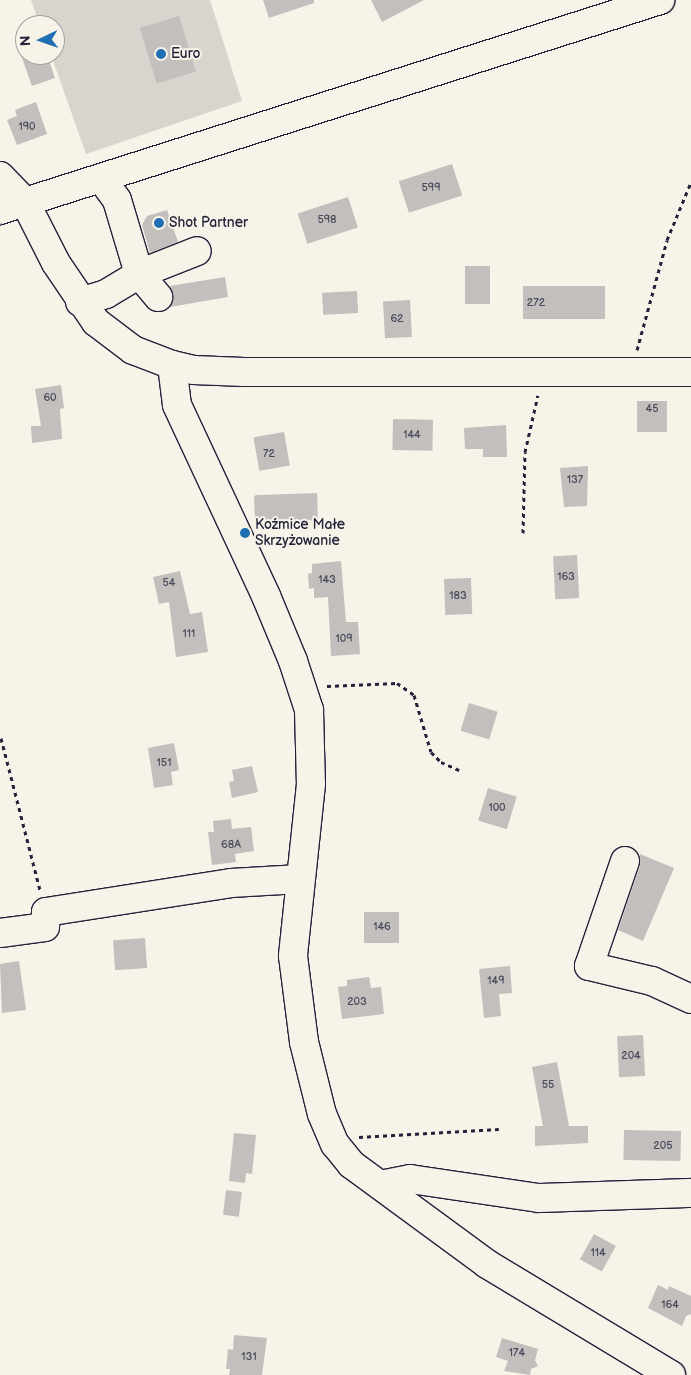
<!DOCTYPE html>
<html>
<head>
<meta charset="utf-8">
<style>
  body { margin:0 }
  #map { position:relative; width:691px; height:1375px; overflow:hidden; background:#f7f3e8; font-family:"Balsamiq Sans",sans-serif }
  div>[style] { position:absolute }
  .green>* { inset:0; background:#d8d5cf }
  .building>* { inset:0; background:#c2bfbd; transform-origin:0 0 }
  .path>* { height:3px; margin-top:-1.5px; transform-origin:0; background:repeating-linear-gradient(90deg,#22223b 0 4px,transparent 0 8px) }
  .roads { filter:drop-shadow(1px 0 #22223b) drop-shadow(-1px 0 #22223b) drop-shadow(0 1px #22223b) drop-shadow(0 -1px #22223b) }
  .minor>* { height:28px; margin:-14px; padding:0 14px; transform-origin:14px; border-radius:14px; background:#f7f3e8 }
  .major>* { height:28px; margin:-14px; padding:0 14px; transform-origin:14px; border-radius:14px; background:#f7f3e8 }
  .dots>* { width:14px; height:14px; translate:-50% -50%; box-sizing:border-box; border:2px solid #f7f3e8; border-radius:50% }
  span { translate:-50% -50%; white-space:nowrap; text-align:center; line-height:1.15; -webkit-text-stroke:4px #f7f3e8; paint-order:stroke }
  .number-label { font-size:11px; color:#4a495c }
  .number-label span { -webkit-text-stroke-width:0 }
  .poi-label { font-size:14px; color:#22223b }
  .left { translate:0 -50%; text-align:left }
  .north { position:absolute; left:15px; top:15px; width:50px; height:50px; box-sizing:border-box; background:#f7f3e8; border:1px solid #a29fa3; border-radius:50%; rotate:267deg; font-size:14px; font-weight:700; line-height:20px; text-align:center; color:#22223b }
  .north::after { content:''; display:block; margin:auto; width:18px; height:22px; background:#1f6fb2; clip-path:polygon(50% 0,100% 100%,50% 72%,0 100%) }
</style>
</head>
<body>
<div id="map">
  <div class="green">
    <div style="clip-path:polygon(31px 0,210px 0,242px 101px,86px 154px,51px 55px,55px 55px,55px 25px,40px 25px)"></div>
  </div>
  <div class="building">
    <div style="clip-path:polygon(263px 0,314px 0,314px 3px,269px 18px)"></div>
    <div style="clip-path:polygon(371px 0,424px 0,382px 22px)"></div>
    <div style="left:179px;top:16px;width:58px;height:41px;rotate:73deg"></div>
    <div style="clip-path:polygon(21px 55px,47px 55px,55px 78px,32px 86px)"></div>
    <div style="clip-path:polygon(36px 102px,47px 134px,17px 145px,7px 120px,17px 116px,15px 110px)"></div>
    <div style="left:452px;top:164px;width:33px;height:56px;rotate:72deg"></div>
    <div style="left:348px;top:197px;width:32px;height:53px;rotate:72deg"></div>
    <div style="clip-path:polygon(167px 210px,178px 242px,150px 253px,142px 225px,147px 216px)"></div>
    <div style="left:465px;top:266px;width:25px;height:38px"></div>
    <div style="clip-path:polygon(225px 277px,228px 297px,170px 307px,173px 295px,170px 286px)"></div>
    <div style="left:523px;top:286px;width:82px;height:33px"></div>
    <div style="left:357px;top:291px;width:22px;height:35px;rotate:87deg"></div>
    <div style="left:410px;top:300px;width:37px;height:27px;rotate:87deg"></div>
    <div style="clip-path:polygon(61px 385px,64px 408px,60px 409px,62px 439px,32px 443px,31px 426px,41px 426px,35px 389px)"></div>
    <div style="left:637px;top:401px;width:30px;height:31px"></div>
    <div style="left:393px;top:419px;width:40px;height:31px;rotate:1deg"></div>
    <div style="clip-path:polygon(506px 425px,507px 457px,483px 457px,483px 449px,465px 449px,464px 428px)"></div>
    <div style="left:284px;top:432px;width:34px;height:31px;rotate:80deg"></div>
    <div style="clip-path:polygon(588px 466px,587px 506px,564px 507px,560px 468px)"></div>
    <div style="left:317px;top:493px;width:27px;height:63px;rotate:88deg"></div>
    <div style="left:577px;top:555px;width:43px;height:24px;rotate:87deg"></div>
    <div style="clip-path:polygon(341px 561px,346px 622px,358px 622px,360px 654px,331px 656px,328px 597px,314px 598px,314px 588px,309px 589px,308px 574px,312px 573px,312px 564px)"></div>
    <div style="clip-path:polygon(180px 571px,190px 614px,202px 612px,208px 652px,176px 657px,169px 602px,159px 604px,153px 577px)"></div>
    <div style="left:471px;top:578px;width:36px;height:27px;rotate:88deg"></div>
    <div style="left:469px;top:703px;width:30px;height:29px;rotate:17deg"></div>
    <div style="clip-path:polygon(174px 743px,179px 770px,171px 772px,173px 785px,154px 788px,148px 748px)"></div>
    <div style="clip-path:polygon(252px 766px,258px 792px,232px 798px,229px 782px,234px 781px,232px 770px)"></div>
    <div style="left:488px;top:788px;width:30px;height:34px;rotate:17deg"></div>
    <div style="clip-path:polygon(231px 819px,232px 829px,251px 827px,254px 851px,235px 854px,236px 862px,212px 865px,208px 832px,214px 832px,213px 821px)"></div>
    <div style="clip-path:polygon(640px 854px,674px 868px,643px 941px,618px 930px,640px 866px)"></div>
    <div style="left:364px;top:912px;width:35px;height:31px"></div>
    <div style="left:145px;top:938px;width:30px;height:32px;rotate:86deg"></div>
    <div style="clip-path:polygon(19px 961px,26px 1010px,2px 1013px,0 964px)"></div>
    <div style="clip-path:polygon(510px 966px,512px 993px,499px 994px,501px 1016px,484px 1018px,479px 969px)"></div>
    <div style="clip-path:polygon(369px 977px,371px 988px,381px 987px,384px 1014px,342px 1019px,338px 987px,347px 986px,347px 980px)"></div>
    <div style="left:643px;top:1035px;width:41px;height:26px;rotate:87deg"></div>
    <div style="clip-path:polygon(557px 1062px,569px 1126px,588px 1126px,588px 1143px,535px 1146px,535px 1126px,543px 1126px,532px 1067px)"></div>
    <div style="left:624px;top:1130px;width:57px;height:30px;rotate:1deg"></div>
    <div style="clip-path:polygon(234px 1133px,256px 1135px,252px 1174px,246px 1173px,245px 1183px,229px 1181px)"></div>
    <div style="left:226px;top:1190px;width:16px;height:25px;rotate:7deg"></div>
    <div style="left:594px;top:1234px;width:25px;height:29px;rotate:29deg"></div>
    <div style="clip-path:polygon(658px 1285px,668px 1290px,669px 1286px,691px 1296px,691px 1314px,686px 1316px,682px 1326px,648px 1308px)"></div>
    <div style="clip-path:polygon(234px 1335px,267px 1338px,262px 1375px,229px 1375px,230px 1369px,226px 1369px,228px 1349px,233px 1350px)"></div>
    <div style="clip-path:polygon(502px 1338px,538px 1349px,535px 1360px,538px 1366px,531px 1369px,530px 1375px,504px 1371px,508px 1361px,496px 1357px)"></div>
  </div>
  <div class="path">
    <div style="left:637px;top:350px;width:114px;rotate:-74.7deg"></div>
    <div style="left:667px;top:240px;width:63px;rotate:-67.5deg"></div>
    <div style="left:523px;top:533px;width:81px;rotate:-88.6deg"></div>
    <div style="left:525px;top:452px;width:58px;rotate:-77.2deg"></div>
    <div style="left:327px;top:686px;width:70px;rotate:-2.5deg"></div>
    <div style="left:397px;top:683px;width:21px;rotate:35deg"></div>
    <div style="left:414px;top:695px;width:59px;rotate:73.4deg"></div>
    <div style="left:431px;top:752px;width:14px;rotate:45deg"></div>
    <div style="left:441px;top:762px;width:20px;rotate:24deg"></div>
    <div style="left:1px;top:738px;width:157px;rotate:75.6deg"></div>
    <div style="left:359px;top:1137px;width:140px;rotate:-3.3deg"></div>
  </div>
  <div class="roads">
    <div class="minor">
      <div style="left:0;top:176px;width:36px;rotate:46deg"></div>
      <div style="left:25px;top:202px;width:68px;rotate:63.1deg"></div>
      <div style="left:56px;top:263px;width:71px;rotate:55.9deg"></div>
      <div style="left:96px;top:322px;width:46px;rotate:37.1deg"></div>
      <div style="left:133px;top:350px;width:42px;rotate:21deg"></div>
      <div style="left:172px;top:365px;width:22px;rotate:13deg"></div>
      <div style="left:193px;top:370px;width:51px;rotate:2.2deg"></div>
      <div style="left:244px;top:372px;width:447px"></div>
      <div style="left:101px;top:178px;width:27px;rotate:54deg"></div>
      <div style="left:117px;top:200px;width:77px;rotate:73.4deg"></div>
      <div style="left:139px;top:274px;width:62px;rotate:-21.6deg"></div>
      <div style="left:80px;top:302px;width:27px;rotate:-17deg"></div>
      <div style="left:106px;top:294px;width:39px;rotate:-31deg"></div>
      <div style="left:139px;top:274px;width:30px;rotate:50deg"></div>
      <div style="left:172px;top:365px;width:40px;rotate:82.9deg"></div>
      <div style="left:177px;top:405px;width:211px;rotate:65deg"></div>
      <div style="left:266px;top:596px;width:70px;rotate:67.4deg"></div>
      <div style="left:293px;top:661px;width:52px;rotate:71.9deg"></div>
      <div style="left:309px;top:710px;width:74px;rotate:88.5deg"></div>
      <div style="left:311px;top:784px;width:173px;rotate:96deg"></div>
      <div style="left:293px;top:956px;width:87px;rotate:82.7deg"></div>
      <div style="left:304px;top:1042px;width:74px;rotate:76deg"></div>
      <div style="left:322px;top:1114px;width:33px;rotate:67deg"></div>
      <div style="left:335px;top:1144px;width:26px;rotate:51deg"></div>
      <div style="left:351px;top:1164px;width:169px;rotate:36.3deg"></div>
      <div style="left:487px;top:1264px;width:215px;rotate:31.1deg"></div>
      <div style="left:625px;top:861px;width:111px;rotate:108.9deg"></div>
      <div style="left:589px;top:966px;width:65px;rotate:13.4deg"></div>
      <div style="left:652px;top:981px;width:43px;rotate:24.8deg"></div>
      <div style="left:0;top:933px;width:45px;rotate:-7.6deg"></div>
      <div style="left:45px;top:927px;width:15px;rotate:-86deg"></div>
      <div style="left:46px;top:912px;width:187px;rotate:-8.9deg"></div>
      <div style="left:231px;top:883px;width:69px;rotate:-3.3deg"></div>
      <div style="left:380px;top:1185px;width:31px;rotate:-11deg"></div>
      <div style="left:410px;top:1179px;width:130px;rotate:8.4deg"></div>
      <div style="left:539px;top:1198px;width:152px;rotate:-1.9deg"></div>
    </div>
    <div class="major">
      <div style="left:0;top:210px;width:693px;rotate:-17.65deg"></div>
    </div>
  </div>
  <div class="dots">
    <div style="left:161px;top:54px;background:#1f6fb2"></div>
    <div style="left:159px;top:223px;background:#1f6fb2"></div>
    <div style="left:245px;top:533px;background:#1f6fb2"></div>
  </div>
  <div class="number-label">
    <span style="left:27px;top:127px">190</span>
    <span style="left:431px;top:188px">599</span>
    <span style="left:327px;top:220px">598</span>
    <span style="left:536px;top:303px">272</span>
    <span style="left:397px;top:319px">62</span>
    <span style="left:50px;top:398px">60</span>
    <span style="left:652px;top:409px">45</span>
    <span style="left:412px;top:435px">144</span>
    <span style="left:269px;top:454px">72</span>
    <span style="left:575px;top:480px">137</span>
    <span style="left:566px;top:577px">163</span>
    <span style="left:327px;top:580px">143</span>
    <span style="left:169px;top:583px">54</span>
    <span style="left:458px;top:596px">183</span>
    <span style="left:189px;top:634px">111</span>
    <span style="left:344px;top:639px">109</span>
    <span style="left:164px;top:763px">151</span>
    <span style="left:497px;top:808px">100</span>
    <span style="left:231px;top:845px">68A</span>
    <span style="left:382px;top:927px">146</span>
    <span style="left:496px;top:981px">149</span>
    <span style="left:357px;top:1002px">203</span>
    <span style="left:631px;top:1056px">204</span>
    <span style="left:548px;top:1085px">55</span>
    <span style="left:663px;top:1146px">205</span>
    <span style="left:598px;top:1253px">114</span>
    <span style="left:670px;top:1305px">164</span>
    <span style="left:517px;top:1353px">174</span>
    <span style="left:249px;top:1357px">131</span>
  </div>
  <div class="poi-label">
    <span class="left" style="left:171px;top:54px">Euro</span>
    <span class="left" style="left:169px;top:223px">Shot Partner</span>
    <span class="left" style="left:255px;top:533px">Koźmice Małe<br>Skrzyżowanie</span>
  </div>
  <div class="north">N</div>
</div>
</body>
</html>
